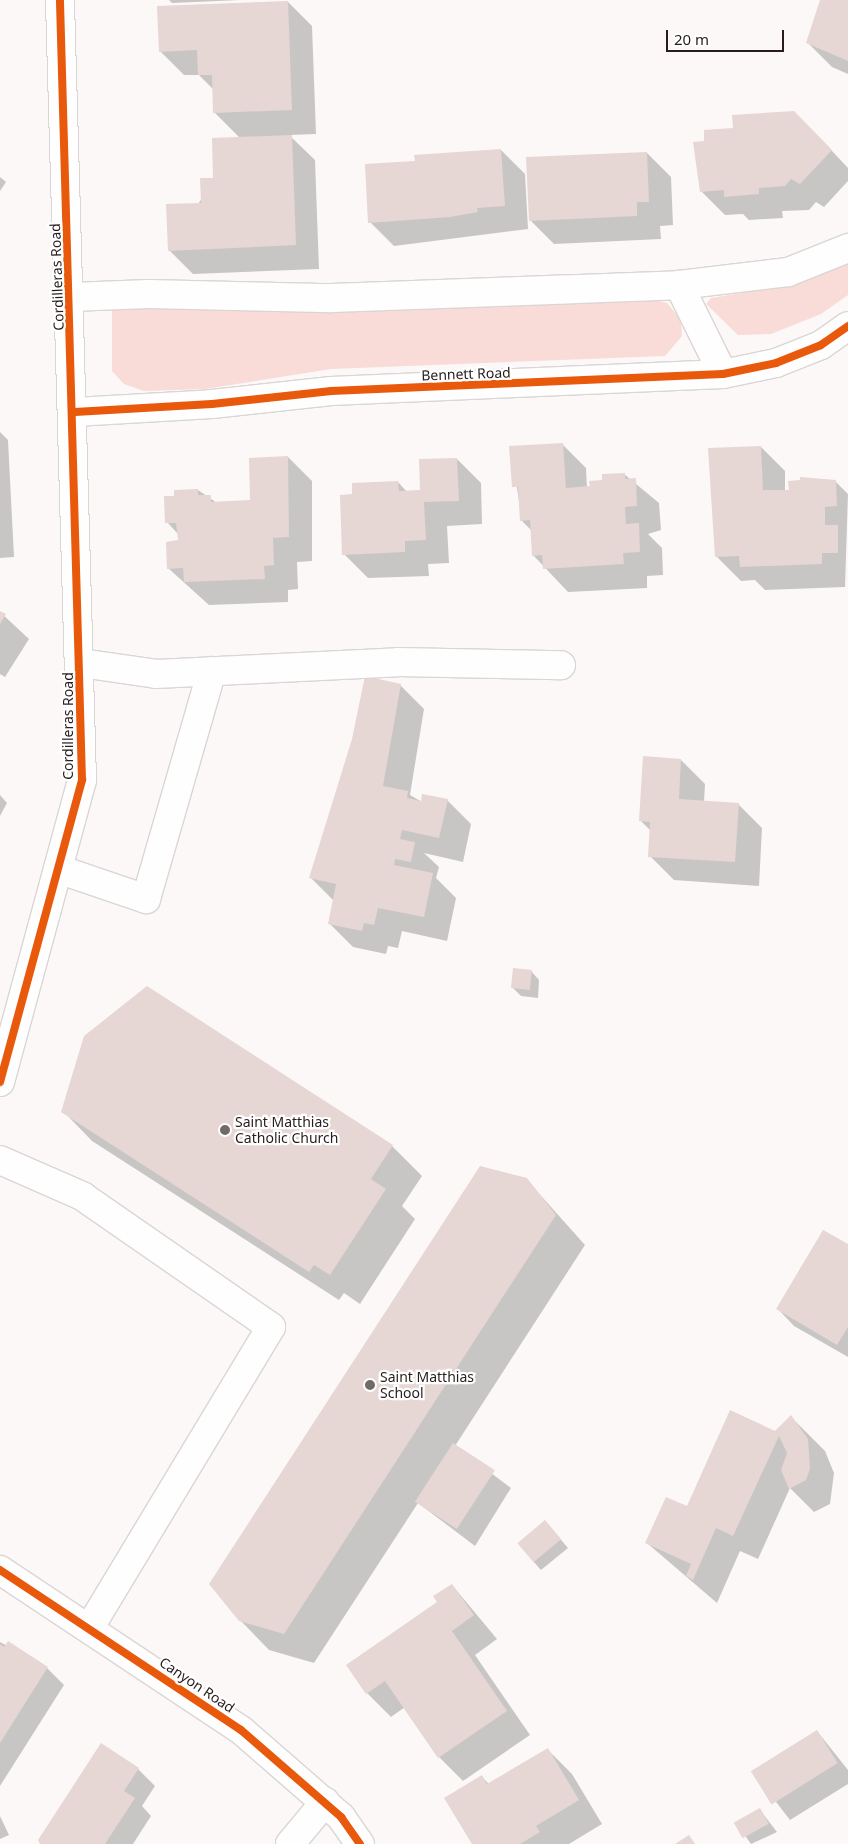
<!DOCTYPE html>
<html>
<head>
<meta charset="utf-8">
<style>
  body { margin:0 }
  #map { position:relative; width:848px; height:1844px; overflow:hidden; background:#fbf8f7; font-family:"Noto Sans",sans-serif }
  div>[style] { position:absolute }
  .green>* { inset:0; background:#f9dbd7 }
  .shadow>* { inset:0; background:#0003 }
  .building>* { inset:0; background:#e6d6d4; transform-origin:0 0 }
  .roads { filter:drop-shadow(1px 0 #dbd5d4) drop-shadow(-1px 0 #dbd5d4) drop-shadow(0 1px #dbd5d4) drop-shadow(0 -1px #dbd5d4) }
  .minor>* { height:28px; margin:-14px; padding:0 14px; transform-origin:14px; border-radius:14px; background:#fefefe }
  .cycleway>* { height:8px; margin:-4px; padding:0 4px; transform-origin:4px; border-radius:4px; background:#e8590c }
  .dots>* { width:14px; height:14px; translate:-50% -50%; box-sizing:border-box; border:2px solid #fff; border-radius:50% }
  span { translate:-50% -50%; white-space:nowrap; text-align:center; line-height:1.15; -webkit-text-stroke:4.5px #fff; paint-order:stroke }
  .street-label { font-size:14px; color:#261d1c }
  .poi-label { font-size:14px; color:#261d1c }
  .left { translate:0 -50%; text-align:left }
  .scale { position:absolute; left:666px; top:30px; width:118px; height:22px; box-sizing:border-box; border:2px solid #261d1c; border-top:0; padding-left:6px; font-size:15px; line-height:18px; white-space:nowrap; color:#261d1c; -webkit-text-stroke:4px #fff; paint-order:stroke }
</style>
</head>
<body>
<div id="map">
  <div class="green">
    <div style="clip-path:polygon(848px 264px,848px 295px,821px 314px,771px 334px,738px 335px,706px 304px,711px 298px,789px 285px)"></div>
    <div style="clip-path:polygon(652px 299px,667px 303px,681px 320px,682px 336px,665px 356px,331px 369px,205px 389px,144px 391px,124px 384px,112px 371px,112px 307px)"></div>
  </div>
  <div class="shadow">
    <div style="clip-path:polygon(169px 0,240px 0,172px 3px)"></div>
    <div style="clip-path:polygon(822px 0,848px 0,848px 74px,832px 67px,808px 43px)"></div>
    <div style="clip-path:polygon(288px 2px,312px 26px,316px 134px,289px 135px,315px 160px,319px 269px,193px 274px,169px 250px,240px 138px,214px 112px,214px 90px,199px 75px,184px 75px,160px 51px)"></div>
    <div style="clip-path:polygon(734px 130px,818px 136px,848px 168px,848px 181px,824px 207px,816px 202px,809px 210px,782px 211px,783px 218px,749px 220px,743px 214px,725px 215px,701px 191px,706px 142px)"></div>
    <div style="clip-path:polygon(501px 150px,525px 174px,528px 229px,394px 246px,370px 222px)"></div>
    <div style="clip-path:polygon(647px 153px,671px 177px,673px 225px,660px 226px,661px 239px,554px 244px,530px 220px)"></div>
    <div style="clip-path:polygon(0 177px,6px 182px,0 191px)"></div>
    <div style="clip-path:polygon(0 432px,8px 440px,14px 557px,0 558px)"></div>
    <div style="clip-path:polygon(562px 444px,586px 468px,587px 488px,624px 474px,659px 503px,661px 530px,648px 534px,662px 548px,663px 575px,647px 576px,647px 588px,568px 592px,533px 555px,532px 531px,522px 521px,511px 448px)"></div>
    <div style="clip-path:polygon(761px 447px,785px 471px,785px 491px,835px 481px,848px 494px,845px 587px,765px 590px,755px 580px,741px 581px,717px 557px)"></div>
    <div style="clip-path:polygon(288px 457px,312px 481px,312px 561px,297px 562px,298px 589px,288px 590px,288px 602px,209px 605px,168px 568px,179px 542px,178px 534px,167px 522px,175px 497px,198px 490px,217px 503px,251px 501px)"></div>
    <div style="clip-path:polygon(457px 459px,481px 483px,482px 524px,447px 526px,449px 563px,428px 564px,429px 576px,368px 578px,344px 554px,353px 495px,398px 482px,407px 492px,422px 491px)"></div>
    <div style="clip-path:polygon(0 612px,29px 639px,5px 677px,0 674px)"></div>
    <div style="clip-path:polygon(400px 685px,424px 709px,410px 795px,422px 802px,447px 800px,471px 824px,463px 862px,424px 853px,439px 867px,436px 878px,456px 898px,447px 941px,402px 931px,398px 948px,388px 946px,386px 954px,353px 947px,329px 923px,334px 901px,311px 878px)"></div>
    <div style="clip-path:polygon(681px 760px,705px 784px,704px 802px,738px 804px,762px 828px,759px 886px,674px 880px,650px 856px,651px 831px,640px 820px)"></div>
    <div style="clip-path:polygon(0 795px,7px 803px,0 816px)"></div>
    <div style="clip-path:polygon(531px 971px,539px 980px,538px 998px,521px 996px,512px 987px)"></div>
    <div style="clip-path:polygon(148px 988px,392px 1146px,422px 1176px,402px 1206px,415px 1219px,360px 1304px,344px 1293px,339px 1300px,92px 1141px,63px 1111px)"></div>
    <div style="clip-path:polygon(526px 1179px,585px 1245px,455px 1446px,511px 1488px,475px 1546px,418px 1503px,314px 1663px,269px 1650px,240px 1620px)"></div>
    <div style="clip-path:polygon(848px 1246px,848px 1357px,794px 1326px,778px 1309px)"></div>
    <div style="clip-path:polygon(791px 1417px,825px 1451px,834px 1473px,830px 1504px,814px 1512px,790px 1488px,758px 1559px,740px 1551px,717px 1603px,647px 1543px)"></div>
    <div style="clip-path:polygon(545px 1521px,568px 1548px,541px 1570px,533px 1561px)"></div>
    <div style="clip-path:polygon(452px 1585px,497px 1639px,475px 1655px,530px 1735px,463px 1781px,439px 1757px,405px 1707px,391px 1717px,367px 1693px)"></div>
    <div style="clip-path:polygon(0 1642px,47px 1668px,64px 1685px,0 1786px)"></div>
    <div style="clip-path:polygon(817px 1731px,848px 1770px,848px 1784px,790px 1820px,753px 1772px)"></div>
    <div style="clip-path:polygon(548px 1750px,572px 1774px,602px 1824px,569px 1844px,473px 1844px,482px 1777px,490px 1785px)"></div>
    <div style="clip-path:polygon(138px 1769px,155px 1786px,142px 1806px,151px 1816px,133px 1844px,42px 1844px)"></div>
    <div style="clip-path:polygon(760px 1810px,777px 1832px,751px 1844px,736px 1823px)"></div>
    <div style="clip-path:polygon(0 1816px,9px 1835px,0 1839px)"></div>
  </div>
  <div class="building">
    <div style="clip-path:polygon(820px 0,848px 0,848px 61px,806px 43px)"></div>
    <div style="clip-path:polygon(288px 1px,292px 110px,213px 113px,212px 75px,198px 75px,197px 50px,159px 52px,157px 6px)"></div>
    <div style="clip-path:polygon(794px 111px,832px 150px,800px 184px,791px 179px,785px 186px,759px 188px,759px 194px,724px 197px,724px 190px,700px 192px,693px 142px,704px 141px,704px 130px,733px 128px,732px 115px)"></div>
    <div style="clip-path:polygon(292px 135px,296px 245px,168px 251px,166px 204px,201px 203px,200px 178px,213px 178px,212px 138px)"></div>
    <div style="clip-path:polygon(501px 149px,505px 206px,477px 208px,478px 212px,450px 217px,368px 223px,365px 164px,415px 161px,414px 155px)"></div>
    <div style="clip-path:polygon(647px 152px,649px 202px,637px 202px,637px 216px,529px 221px,526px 157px)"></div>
    <div style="clip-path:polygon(563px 443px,566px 488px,590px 486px,589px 481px,602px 480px,602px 474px,625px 473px,625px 479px,636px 478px,637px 506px,625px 507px,626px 524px,639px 523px,640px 552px,623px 553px,624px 564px,543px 569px,542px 555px,532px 556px,530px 520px,520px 521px,518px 487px,512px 487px,509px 446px)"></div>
    <div style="clip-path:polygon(761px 446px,763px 490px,789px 490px,788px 481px,800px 480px,800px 477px,836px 480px,837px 506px,825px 507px,825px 525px,838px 525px,838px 553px,822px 553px,822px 564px,740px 567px,739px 556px,715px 557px,708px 448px)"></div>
    <div style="clip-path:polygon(288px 456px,289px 537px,273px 538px,274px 565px,264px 566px,265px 579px,184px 582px,183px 568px,167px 569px,166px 542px,178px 540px,176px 523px,165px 523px,164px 496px,174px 496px,174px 490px,198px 489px,198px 495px,211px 495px,211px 502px,250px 500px,249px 458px)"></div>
    <div style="clip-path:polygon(457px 458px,459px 501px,424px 502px,426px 540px,405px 541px,405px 552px,342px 555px,340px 495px,352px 494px,352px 483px,398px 481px,399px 491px,420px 490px,419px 459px)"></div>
    <div style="clip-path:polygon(0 611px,6px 614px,0 624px)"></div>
    <div style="clip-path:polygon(365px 676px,401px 684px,383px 786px,408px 791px,407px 798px,421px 801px,422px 794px,448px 799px,439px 838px,402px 830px,400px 839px,415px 842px,411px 862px,395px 859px,394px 865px,433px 873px,424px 917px,378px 908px,374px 925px,364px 923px,362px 931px,328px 924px,336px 884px,309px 878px,352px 739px)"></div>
    <div style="clip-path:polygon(643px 756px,681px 759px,679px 799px,739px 803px,735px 862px,648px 857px,650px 822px,639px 821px)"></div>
    <div style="left:513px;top:968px;width:19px;height:20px;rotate:6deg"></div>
    <div style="clip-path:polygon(147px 986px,393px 1145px,371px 1179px,386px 1189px,330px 1275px,314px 1265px,309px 1272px,61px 1112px,84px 1036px)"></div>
    <div style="clip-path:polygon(480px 1166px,527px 1178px,556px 1215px,284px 1634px,239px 1621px,209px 1584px)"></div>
    <div style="clip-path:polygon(823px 1230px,848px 1244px,848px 1327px,837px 1345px,776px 1309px)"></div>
    <div style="clip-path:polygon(730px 1410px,775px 1431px,791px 1415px,808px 1439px,810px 1469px,806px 1480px,789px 1489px,781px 1470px,787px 1453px,779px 1436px,733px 1536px,716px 1528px,693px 1580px,686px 1576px,691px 1564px,645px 1543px,666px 1497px,687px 1506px)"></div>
    <div style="left:453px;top:1443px;width:50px;height:70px;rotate:33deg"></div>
    <div style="left:545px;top:1520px;width:25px;height:36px;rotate:50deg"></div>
    <div style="clip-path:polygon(452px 1584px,474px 1615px,452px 1631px,507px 1711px,438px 1758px,385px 1681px,366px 1694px,346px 1665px,437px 1602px,433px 1596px)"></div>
    <div style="clip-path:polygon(8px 1641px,48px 1667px,0 1743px,0 1644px,4px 1647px)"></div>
    <div style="left:817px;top:1730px;width:39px;height:78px;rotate:58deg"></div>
    <div style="clip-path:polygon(101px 1743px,139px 1768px,124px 1791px,135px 1798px,105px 1844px,40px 1844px,38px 1840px)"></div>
    <div style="clip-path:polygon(548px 1748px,579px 1800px,536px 1826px,540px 1832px,520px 1844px,472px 1844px,444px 1798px,482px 1775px,487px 1784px)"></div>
    <div style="left:760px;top:1808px;width:18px;height:30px;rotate:61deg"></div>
    <div style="clip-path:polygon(689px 1835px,695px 1844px,675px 1844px)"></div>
  </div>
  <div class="roads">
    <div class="minor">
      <div style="left:679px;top:285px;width:99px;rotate:63.7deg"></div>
      <div style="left:70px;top:297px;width:79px;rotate:-2.2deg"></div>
      <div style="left:149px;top:294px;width:183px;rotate:1.3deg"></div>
      <div style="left:332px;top:298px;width:347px;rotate:-2.1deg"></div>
      <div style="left:679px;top:285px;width:110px;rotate:-6.8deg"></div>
      <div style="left:788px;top:272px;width:65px;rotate:-21.8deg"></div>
      <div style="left:75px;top:412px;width:137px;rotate:-3.3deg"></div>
      <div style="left:212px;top:404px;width:120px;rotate:-6.2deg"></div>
      <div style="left:331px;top:391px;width:392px;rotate:-2.5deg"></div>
      <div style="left:723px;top:374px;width:54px;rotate:-11.7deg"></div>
      <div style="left:776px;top:363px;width:48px;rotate:-21.8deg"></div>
      <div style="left:821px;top:345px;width:33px;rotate:-35deg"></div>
      <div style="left:81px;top:663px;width:76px;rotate:8.3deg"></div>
      <div style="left:156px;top:674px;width:242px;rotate:-2.8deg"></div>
      <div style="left:398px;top:662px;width:163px;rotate:1.1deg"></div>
      <div style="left:58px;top:869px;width:93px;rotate:18.8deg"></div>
      <div style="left:146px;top:899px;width:237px;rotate:-73.9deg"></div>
      <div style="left:0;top:1082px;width:313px;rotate:-74.8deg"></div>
      <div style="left:82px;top:780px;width:780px;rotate:-91.62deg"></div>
      <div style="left:0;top:1160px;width:90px;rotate:23.7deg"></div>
      <div style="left:82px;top:1196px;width:230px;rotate:34.7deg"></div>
      <div style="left:271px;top:1327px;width:350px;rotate:121.1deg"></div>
      <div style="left:0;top:1570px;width:289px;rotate:33.6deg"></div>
      <div style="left:241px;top:1730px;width:133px;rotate:41deg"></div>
      <div style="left:341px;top:1817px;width:33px;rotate:55deg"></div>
      <div style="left:290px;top:1844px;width:55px;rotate:-50.2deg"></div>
    </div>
  </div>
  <div class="cycleway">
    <div style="left:75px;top:412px;width:137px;rotate:-3.3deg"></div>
    <div style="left:212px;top:404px;width:120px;rotate:-6.2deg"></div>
    <div style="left:331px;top:391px;width:392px;rotate:-2.5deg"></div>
    <div style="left:723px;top:374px;width:54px;rotate:-11.7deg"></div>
    <div style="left:776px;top:363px;width:48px;rotate:-21.8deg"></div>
    <div style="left:821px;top:345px;width:33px;rotate:-35deg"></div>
    <div style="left:0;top:1082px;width:313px;rotate:-74.8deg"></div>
    <div style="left:82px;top:780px;width:780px;rotate:-91.62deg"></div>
    <div style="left:0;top:1570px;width:289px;rotate:33.6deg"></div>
    <div style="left:241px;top:1730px;width:133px;rotate:41deg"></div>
    <div style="left:341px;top:1817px;width:33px;rotate:55deg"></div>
  </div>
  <div class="dots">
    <div style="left:225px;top:1130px;background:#716a69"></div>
    <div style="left:370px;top:1385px;background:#716a69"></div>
  </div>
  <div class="street-label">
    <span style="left:57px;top:277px;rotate:-92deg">Cordilleras Road</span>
    <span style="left:466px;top:374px;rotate:-2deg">Bennett Road</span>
    <span style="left:68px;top:726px;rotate:-90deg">Cordilleras Road</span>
    <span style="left:197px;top:1685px;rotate:34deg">Canyon Road</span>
  </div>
  <div class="poi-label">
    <span class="left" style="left:235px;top:1130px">Saint Matthias<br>Catholic Church</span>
    <span class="left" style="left:380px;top:1385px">Saint Matthias<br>School</span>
  </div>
  <div class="scale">20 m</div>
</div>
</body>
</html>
